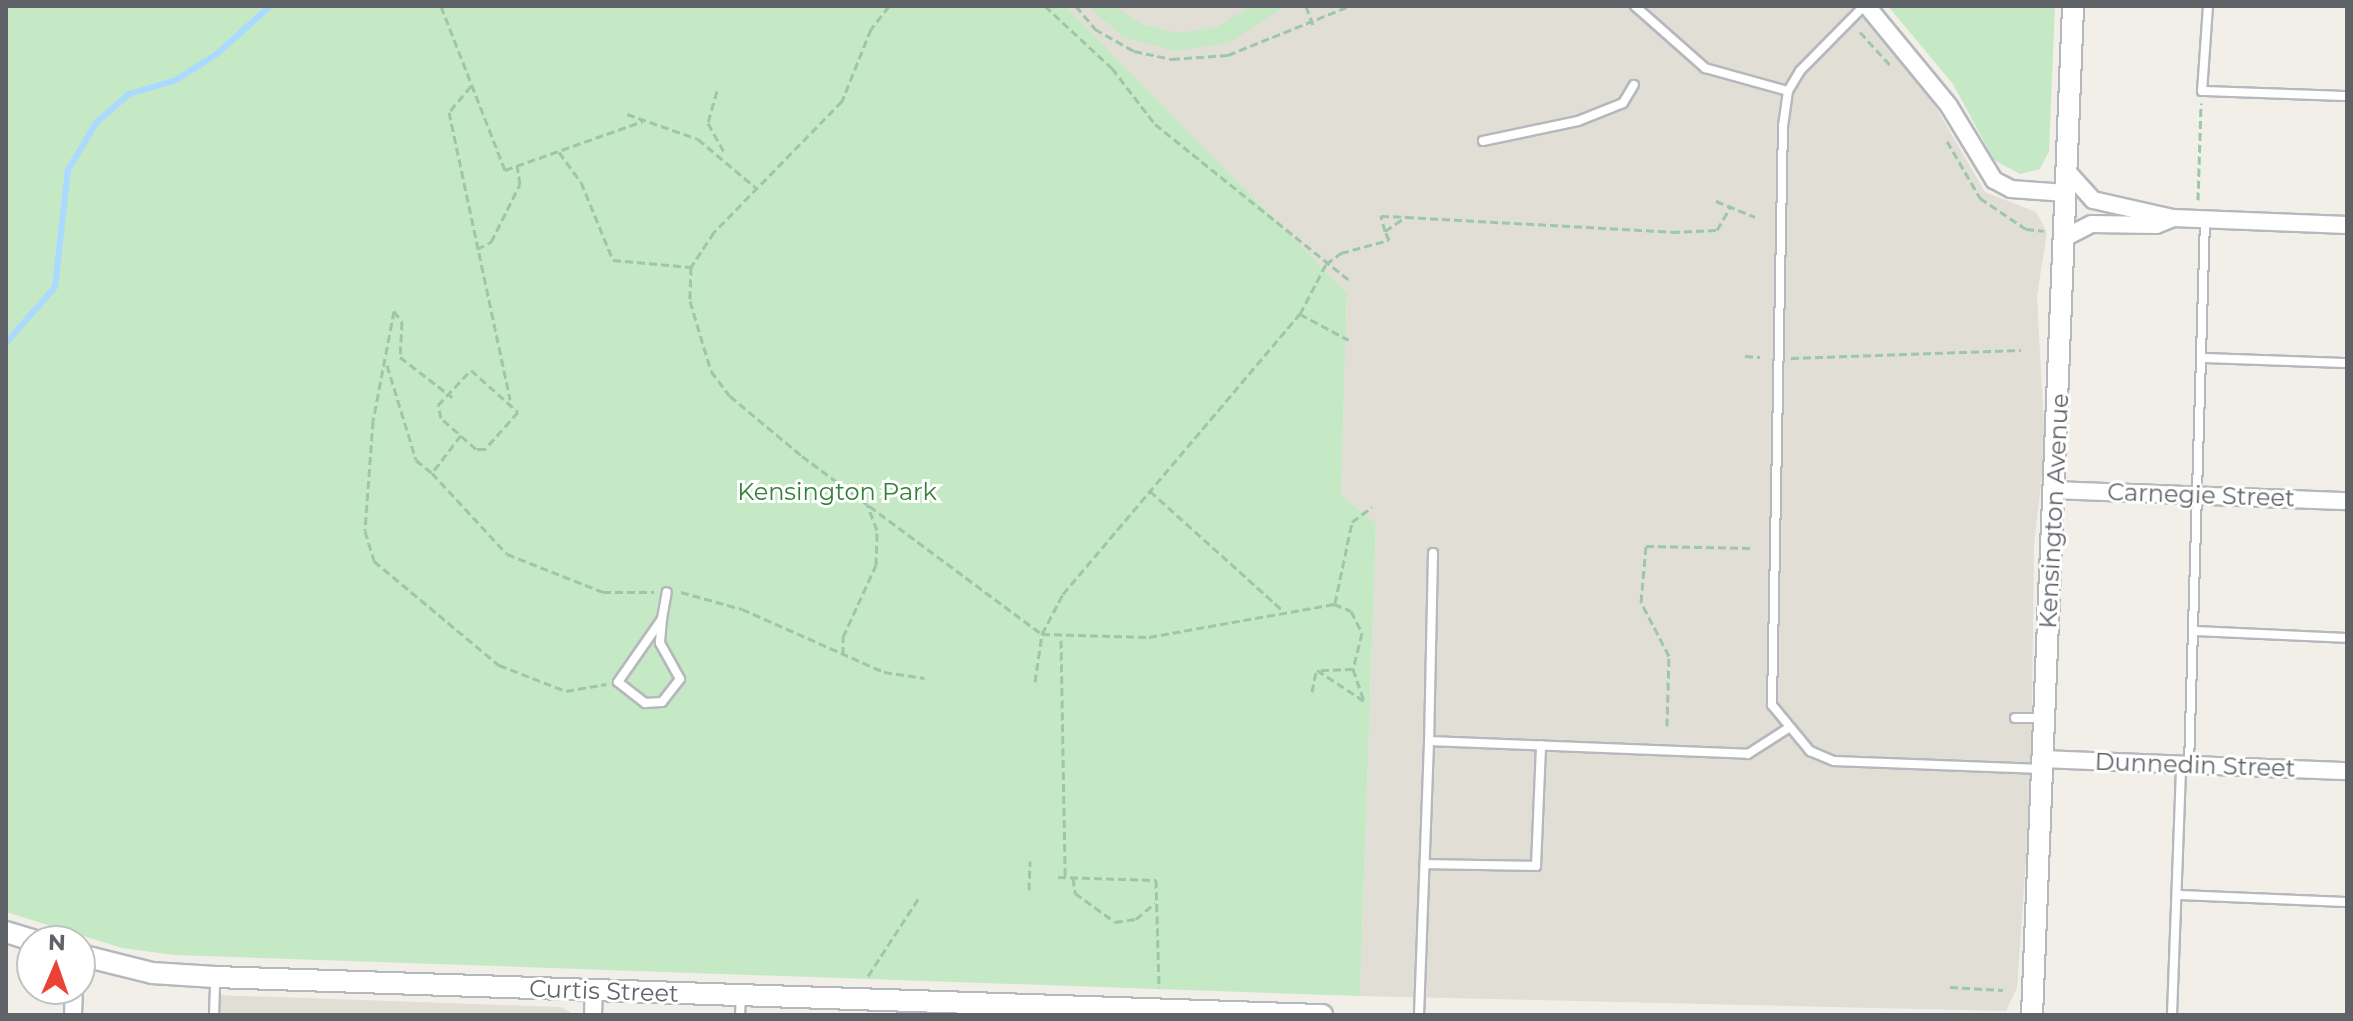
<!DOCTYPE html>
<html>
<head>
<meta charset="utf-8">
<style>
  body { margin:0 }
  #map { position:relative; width:2353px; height:1021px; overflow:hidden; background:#f1efe8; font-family:Montserrat,sans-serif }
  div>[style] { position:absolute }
  .education>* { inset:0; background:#e1ded6 }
  .green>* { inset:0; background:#c5e8c5 }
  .stream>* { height:6px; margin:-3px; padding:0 3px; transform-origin:3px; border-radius:3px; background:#aadaff }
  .path>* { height:3px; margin-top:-1.5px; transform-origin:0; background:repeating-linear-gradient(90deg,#9cc7a9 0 8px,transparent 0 12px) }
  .roads { filter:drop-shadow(2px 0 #b5b8bc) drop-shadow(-2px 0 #b5b8bc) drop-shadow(0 2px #b5b8bc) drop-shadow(0 -2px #b5b8bc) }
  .service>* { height:8px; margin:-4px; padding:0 4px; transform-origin:4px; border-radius:4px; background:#fff }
  .minor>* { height:16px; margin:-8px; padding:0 8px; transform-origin:8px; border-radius:8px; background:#fff }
  .tertiary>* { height:20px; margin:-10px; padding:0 10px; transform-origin:10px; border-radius:10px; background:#fff }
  span { translate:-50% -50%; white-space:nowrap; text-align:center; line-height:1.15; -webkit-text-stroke:6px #fff; paint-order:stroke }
  .park-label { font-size:24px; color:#348238 }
  .street-label { font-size:24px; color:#5f6368 }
  .frame { position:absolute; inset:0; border:8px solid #5f6368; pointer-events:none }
  .north { position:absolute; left:16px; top:925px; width:80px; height:80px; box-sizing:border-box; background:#fff; border:2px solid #bfc1c3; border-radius:50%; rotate:2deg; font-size:22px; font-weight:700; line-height:32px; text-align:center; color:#5f6368 }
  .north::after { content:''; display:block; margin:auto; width:28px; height:36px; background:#ea4335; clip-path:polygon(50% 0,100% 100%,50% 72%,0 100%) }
</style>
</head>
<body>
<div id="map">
  <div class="education">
    <div style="clip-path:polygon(1065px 6px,1853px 6px,1926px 90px,1985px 192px,2036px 212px,2047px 232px,2037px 296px,2045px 447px,2034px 546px,2031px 787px,2017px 988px,2006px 1011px,1360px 996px,1376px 525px,1341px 495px,1347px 293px)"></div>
    <div style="clip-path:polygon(215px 995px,561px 1007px,575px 1015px,214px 1015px)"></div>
  </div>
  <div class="green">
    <div style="clip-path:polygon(6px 6px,1065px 6px,1347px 293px,1341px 495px,1376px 524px,1360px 996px,174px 955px,122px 948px,6px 912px)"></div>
    <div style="clip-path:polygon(1088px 6px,1114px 6px,1143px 25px,1179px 33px,1217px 27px,1252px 6px,1285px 6px,1229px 43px,1175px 51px,1123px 37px)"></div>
    <div style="clip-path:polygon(1888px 6px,2055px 6px,2049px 151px,2040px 169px,2020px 174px,1994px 160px,1953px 84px)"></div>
  </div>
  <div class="stream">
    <div style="left:6px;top:343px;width:74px;rotate:-48.8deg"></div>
    <div style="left:55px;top:287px;width:118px;rotate:-83.7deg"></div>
    <div style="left:68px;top:170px;width:55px;rotate:-59.2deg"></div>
    <div style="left:96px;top:123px;width:44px;rotate:-41.3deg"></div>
    <div style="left:129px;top:94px;width:49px;rotate:-16.6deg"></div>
    <div style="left:176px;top:80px;width:50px;rotate:-32.7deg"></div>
    <div style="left:218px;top:53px;width:70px;rotate:-42.1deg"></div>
  </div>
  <div class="path">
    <div style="left:441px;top:6px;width:176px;rotate:68.7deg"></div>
    <div style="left:505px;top:170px;width:146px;rotate:-19.5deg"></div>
    <div style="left:889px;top:6px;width:29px;rotate:128deg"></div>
    <div style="left:871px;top:29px;width:78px;rotate:111.9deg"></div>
    <div style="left:842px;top:101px;width:183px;rotate:134.3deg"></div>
    <div style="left:714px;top:232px;width:42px;rotate:123.3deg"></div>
    <div style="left:691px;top:267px;width:34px;rotate:92deg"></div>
    <div style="left:690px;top:301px;width:73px;rotate:73.3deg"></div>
    <div style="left:711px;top:371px;width:31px;rotate:53deg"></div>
    <div style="left:730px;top:396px;width:94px;rotate:39.8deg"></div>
    <div style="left:802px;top:456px;width:299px;rotate:36.6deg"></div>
    <div style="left:1042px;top:634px;width:107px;rotate:1.6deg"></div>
    <div style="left:1149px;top:637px;width:188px;rotate:-10.1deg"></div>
    <div style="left:1334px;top:604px;width:18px;rotate:22deg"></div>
    <div style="left:1351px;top:611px;width:25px;rotate:63deg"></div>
    <div style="left:1362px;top:633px;width:37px;rotate:104deg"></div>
    <div style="left:1353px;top:669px;width:36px;rotate:178deg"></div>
    <div style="left:1317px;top:670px;width:56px;rotate:33.4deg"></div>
    <div style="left:1045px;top:6px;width:91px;rotate:42.8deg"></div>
    <div style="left:1112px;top:68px;width:71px;rotate:52.5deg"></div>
    <div style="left:1155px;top:124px;width:248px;rotate:38.8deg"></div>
    <div style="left:1076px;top:6px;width:30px;rotate:50deg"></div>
    <div style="left:1095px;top:29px;width:45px;rotate:29.4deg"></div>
    <div style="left:1134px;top:51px;width:39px;rotate:12deg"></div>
    <div style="left:1172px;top:59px;width:56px;rotate:-4.1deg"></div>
    <div style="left:1228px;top:55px;width:131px;rotate:-22deg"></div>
    <div style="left:1306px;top:6px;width:20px;rotate:70deg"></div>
    <div style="left:1860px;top:32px;width:45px;rotate:47.7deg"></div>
    <div style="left:471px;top:86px;width:34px;rotate:130deg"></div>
    <div style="left:449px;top:112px;width:294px;rotate:78deg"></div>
    <div style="left:717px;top:91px;width:33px;rotate:106deg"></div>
    <div style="left:708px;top:123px;width:35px;rotate:61deg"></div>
    <div style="left:627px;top:114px;width:75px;rotate:19.4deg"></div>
    <div style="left:698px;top:139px;width:75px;rotate:40.1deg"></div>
    <div style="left:1947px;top:141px;width:66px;rotate:59.9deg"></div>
    <div style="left:1980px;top:198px;width:55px;rotate:34deg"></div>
    <div style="left:2026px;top:229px;width:18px;rotate:6deg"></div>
    <div style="left:559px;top:152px;width:37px;rotate:54deg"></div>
    <div style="left:581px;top:182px;width:84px;rotate:67.7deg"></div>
    <div style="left:613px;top:260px;width:78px;rotate:5.1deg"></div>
    <div style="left:2198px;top:200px;width:97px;rotate:-88.2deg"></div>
    <div style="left:1716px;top:201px;width:42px;rotate:22.3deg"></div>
    <div style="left:1385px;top:231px;width:16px;rotate:-105deg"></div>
    <div style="left:1381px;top:216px;width:25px;rotate:2deg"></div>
    <div style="left:477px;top:249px;width:16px;rotate:-27deg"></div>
    <div style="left:491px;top:242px;width:65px;rotate:-63.4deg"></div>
    <div style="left:520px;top:184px;width:18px;rotate:-99deg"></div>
    <div style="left:394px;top:311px;width:112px;rotate:100.8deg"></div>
    <div style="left:373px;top:421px;width:110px;rotate:94.2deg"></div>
    <div style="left:365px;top:531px;width:31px;rotate:73deg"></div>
    <div style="left:374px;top:561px;width:163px;rotate:39.8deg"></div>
    <div style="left:499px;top:665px;width:72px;rotate:21.2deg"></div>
    <div style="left:566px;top:691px;width:41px;rotate:-9.9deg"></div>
    <div style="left:394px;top:311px;width:14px;rotate:54deg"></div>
    <div style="left:402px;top:322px;width:35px;rotate:93deg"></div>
    <div style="left:400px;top:357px;width:66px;rotate:37.6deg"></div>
    <div style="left:1300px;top:314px;width:55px;rotate:28deg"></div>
    <div style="left:1745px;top:356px;width:15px;rotate:4deg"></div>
    <div style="left:1791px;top:358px;width:230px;rotate:-2deg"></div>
    <div style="left:387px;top:365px;width:99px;rotate:73deg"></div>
    <div style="left:416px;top:460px;width:21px;rotate:39deg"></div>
    <div style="left:471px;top:370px;width:63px;rotate:41.8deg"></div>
    <div style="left:518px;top:412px;width:50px;rotate:131.7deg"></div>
    <div style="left:485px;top:449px;width:9px;rotate:180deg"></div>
    <div style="left:476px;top:449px;width:47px;rotate:-138.5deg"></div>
    <div style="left:441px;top:418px;width:13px;rotate:-103deg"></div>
    <div style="left:438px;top:405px;width:48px;rotate:-46.7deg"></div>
    <div style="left:461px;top:435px;width:48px;rotate:127.3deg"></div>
    <div style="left:432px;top:473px;width:110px;rotate:47.2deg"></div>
    <div style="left:507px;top:554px;width:103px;rotate:21.6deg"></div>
    <div style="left:603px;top:592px;width:51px"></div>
    <div style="left:1150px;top:491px;width:176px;rotate:42deg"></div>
    <div style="left:681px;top:592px;width:63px;rotate:15.6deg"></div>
    <div style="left:742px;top:609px;width:155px;rotate:23.9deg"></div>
    <div style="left:884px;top:672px;width:41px;rotate:8.3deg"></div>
    <div style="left:1335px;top:603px;width:83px;rotate:-78.1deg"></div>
    <div style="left:1352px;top:522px;width:25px;rotate:-37deg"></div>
    <div style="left:1061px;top:640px;width:237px;rotate:89deg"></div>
    <div style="left:843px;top:654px;width:17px;rotate:-90deg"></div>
    <div style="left:843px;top:637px;width:79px;rotate:-65.4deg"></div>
    <div style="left:876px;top:565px;width:35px;rotate:-88deg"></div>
    <div style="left:877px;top:530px;width:28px;rotate:-111deg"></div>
    <div style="left:1353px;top:669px;width:34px;rotate:71deg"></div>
    <div style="left:1035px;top:682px;width:49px;rotate:-81.7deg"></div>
    <div style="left:1042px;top:634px;width:45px;rotate:-62.3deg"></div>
    <div style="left:1063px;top:594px;width:367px;rotate:-49.8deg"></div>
    <div style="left:1300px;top:314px;width:56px;rotate:-62.5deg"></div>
    <div style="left:1326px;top:264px;width:19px;rotate:-36deg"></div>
    <div style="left:1341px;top:253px;width:50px;rotate:-15.2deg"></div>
    <div style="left:1389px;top:240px;width:10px;rotate:-114deg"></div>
    <div style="left:1385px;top:231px;width:25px;rotate:-34deg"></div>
    <div style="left:1406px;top:217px;width:266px;rotate:3.2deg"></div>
    <div style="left:1672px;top:232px;width:45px;rotate:-2.5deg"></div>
    <div style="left:1717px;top:230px;width:28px;rotate:-60deg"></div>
    <div style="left:1312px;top:692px;width:20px;rotate:-79deg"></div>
    <div style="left:1667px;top:726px;width:70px;rotate:-88.4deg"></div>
    <div style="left:1669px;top:656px;width:61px;rotate:-117.4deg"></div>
    <div style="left:1641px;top:602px;width:56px;rotate:-84.9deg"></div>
    <div style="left:1646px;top:546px;width:108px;rotate:1.1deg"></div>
    <div style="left:1058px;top:877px;width:98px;rotate:1.8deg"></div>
    <div style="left:1156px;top:880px;width:108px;rotate:88.4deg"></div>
    <div style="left:1073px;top:878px;width:15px;rotate:82deg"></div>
    <div style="left:1075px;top:893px;width:49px;rotate:35.9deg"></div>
    <div style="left:1115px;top:922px;width:21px;rotate:-8deg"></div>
    <div style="left:1136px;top:919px;width:25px;rotate:-40deg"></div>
    <div style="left:1029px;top:890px;width:29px;rotate:-88deg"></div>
    <div style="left:868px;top:976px;width:92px;rotate:-57deg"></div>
    <div style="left:1950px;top:987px;width:53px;rotate:3.2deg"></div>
  </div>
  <div class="roads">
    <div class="service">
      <div style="left:1635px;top:6px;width:94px;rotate:41.5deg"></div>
      <div style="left:1705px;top:68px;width:86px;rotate:15.5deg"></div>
      <div style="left:1864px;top:6px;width:91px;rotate:134.6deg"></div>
      <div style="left:1800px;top:71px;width:23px;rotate:121deg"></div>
      <div style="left:1788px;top:91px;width:34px;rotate:98deg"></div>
      <div style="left:1783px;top:125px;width:580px;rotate:91.09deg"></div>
      <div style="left:1772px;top:705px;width:60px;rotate:50.4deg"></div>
      <div style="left:1810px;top:751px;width:26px;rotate:23deg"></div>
      <div style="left:1834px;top:761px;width:208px;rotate:2.2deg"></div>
      <div style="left:2208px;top:6px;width:85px;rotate:94deg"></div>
      <div style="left:2202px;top:91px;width:145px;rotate:2deg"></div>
      <div style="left:1483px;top:141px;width:97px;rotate:-11.9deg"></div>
      <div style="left:1578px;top:121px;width:48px;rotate:-21.8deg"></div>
      <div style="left:1623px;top:103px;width:21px;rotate:-59deg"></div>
      <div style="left:2202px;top:358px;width:145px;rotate:2deg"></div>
      <div style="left:1433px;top:553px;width:188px;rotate:91.2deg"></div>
      <div style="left:1429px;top:741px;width:319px;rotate:2.3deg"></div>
      <div style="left:1748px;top:754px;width:46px;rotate:-32.7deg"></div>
      <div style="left:662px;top:619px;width:24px;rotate:95deg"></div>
      <div style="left:660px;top:643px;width:41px;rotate:60.9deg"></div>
      <div style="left:680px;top:679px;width:29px;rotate:128deg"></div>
      <div style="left:662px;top:702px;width:17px;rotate:177deg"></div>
      <div style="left:645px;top:703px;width:34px;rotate:-142deg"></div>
      <div style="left:618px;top:682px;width:77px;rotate:-55.1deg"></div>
      <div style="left:662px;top:619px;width:27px;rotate:-80deg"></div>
      <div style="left:2194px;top:631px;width:153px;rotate:2.6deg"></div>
      <div style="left:2015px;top:718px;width:29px"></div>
      <div style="left:2189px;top:765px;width:545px;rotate:-88.32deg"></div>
      <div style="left:1425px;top:864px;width:111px;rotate:1deg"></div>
      <div style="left:1536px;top:866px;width:121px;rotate:-87.6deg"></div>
      <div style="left:2178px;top:895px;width:169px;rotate:2.4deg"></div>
      <div style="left:214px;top:1015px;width:38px;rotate:-88deg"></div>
      <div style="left:740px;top:1015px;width:19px;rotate:-87deg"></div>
      <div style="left:1419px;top:1015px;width:274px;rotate:-87.9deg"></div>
      <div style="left:2172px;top:1015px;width:251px;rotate:-87.9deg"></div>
    </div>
    <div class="minor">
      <div style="left:1867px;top:6px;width:129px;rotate:50.6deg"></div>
      <div style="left:1949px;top:106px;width:87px;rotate:58.7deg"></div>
      <div style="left:1994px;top:180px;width:19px;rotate:28deg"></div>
      <div style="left:2011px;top:189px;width:55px;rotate:4.2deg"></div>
      <div style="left:2066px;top:170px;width:40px;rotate:48deg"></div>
      <div style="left:2093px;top:200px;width:82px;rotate:12.7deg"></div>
      <div style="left:2173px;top:218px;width:174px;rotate:2.3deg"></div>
      <div style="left:2064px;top:238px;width:31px;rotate:-27deg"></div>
      <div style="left:2092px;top:224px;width:64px;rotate:0.9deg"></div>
      <div style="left:2156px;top:225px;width:18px;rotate:-22deg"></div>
      <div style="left:2054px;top:490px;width:293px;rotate:2.2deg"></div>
      <div style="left:2043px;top:759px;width:304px;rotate:2.3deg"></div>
      <div style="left:73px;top:1015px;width:26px;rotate:-88deg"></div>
      <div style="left:593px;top:1015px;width:24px;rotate:-88deg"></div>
    </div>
    <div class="tertiary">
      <div style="left:6px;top:932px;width:31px;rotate:17deg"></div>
      <div style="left:80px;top:955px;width:74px;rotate:14deg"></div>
      <div style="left:152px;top:973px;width:63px;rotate:3.6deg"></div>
      <div style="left:215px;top:977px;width:1108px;rotate:1.97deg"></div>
      <div style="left:2032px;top:1015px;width:1010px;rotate:-87.67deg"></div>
    </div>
  </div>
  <div class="park-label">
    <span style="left:837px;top:492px">Kensington Park</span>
  </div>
  <div class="street-label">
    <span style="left:2201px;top:495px;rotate:2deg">Carnegie Street</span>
    <span style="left:2054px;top:511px;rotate:-87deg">Kensington Avenue</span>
    <span style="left:2195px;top:765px;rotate:2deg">Dunnedin Street</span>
    <span style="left:604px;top:991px;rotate:2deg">Curtis Street</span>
  </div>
  <div class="frame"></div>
  <div class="north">N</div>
</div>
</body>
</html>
